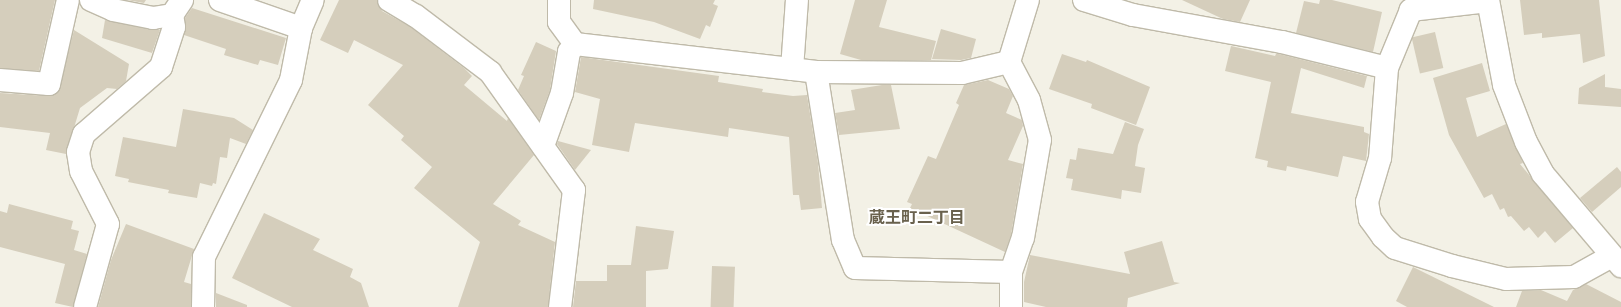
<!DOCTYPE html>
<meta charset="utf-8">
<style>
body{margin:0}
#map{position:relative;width:1621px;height:307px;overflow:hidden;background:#f3f1e6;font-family:"PT Sans Narrow","Noto Sans JP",sans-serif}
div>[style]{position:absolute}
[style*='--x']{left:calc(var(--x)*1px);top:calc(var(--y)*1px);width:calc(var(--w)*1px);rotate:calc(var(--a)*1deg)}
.building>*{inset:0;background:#d5cebc;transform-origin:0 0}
.roads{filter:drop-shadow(1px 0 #bfbaa9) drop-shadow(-1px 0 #bfbaa9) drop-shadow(0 1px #bfbaa9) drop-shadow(0 -1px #bfbaa9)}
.minor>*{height:22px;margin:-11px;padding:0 11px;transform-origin:11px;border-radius:11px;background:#fff}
span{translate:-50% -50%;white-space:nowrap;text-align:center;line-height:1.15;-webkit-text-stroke:4px #fff;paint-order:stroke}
.neighbourhood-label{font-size:16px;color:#69614d;font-weight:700}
</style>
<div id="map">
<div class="building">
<i style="clip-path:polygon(0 0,55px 0,39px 71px,0 68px)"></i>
<i style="clip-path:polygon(127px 0,146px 0,144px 3px)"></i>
<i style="clip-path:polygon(339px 0,377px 0,382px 11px,409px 26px,464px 68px,472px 76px,464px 85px,507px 121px,508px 118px,534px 155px,493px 204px,521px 221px,518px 225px,555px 242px,548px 307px,458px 307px,480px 242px,414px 188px,432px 167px,401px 140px,404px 136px,368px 105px,403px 65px,354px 40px,348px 53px,320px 40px)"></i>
<i style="clip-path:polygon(594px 0,715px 0,713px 4px,718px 6px,710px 27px,706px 25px,700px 39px,654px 22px,593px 9px)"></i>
<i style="clip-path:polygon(855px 0,887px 0,879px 27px,936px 41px,931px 60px,861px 60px,840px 54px)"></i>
<i style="clip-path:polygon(1182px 0,1250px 0,1240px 22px,1223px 19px)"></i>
<i style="clip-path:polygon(1320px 0,1332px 0,1382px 12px,1373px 52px,1296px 33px,1304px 1px,1319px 4px)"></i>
<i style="clip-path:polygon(1520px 0,1599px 0,1605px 56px,1583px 63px,1580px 34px,1542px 38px,1542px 33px,1524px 35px)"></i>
<i style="clip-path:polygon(192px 8px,286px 38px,278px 65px,260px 60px,258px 65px,224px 55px,226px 49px,184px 35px,185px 18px)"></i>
<i style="clip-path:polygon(105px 20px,151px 30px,160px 30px,152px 53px,102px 38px)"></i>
<i style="clip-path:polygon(941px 29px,976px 39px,971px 58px,961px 60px,932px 59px)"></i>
<i style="clip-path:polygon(74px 30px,129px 64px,126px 81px,117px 89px,107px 88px,80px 108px,66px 154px,46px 150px,50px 133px,0 127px,0 93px,48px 96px,58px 92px)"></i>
<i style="left:1435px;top:32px;width:37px;height:24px;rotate:77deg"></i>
<i style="clip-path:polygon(536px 42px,556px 51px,550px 90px,539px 120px,518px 90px,524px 76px,521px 75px)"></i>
<i style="clip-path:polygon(1231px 46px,1275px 56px,1276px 54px,1279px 54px,1367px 76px,1364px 88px,1301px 68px,1291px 113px,1364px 127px,1364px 132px,1369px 134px,1366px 161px,1343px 156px,1338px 177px,1287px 166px,1286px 171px,1267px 167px,1268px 161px,1255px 158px,1271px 82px,1225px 71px)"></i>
<i style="clip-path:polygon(1062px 54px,1086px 62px,1087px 60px,1150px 87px,1136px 125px,1091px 108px,1092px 104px,1049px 89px)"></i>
<i style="clip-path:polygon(581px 57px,719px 76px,718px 82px,763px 89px,762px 92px,793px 96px,807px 95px,818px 163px,822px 208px,801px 210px,799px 195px,793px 195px,789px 137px,729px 128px,728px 137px,635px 123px,629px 152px,592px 145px,600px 99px,575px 92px)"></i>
<i style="clip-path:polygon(1482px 63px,1490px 91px,1466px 98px,1477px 137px,1506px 124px,1523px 163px,1520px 164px,1573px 228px,1555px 243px,1545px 231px,1538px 238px,1529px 227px,1524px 231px,1511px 216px,1508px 217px,1504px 208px,1500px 210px,1492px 194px,1484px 198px,1449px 135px,1433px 78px)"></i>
<i style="clip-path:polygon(1605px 74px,1605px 87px,1621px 89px,1621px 107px,1578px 104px,1579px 88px)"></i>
<i style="clip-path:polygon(988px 80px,1009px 89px,1013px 96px,1006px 113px,1022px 120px,1023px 126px,1008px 160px,1023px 164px,1011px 235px,1005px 252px,910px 208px,912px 204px,907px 202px,928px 156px,936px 159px,959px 105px,956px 103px,964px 85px)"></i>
<i style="clip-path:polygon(882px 85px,891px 85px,900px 129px,839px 135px,835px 113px,855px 110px,851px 90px)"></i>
<i style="clip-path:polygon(183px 109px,234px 118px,253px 130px,246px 144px,230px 138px,227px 158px,220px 157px,216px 184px,213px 183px,212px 186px,200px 183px,197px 198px,168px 193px,169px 190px,128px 182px,129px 179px,115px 176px,123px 137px,176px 147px)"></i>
<i style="clip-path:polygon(1125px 122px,1144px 129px,1138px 145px,1135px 166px,1145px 168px,1141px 193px,1122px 190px,1121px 199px,1071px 190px,1073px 179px,1066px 178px,1070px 159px,1076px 160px,1078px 148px,1113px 154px)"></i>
<i style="clip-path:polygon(558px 141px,591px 150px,575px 170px,557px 144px)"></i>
<i style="clip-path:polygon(1617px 167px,1621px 172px,1621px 187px,1592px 212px,1580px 198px)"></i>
<i style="clip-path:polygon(9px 204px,73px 221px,71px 229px,79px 231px,74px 250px,87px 254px,73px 307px,55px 303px,65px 264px,0 247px,0 211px,7px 213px)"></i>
<i style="clip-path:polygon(264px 213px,320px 239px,313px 250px,353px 269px,350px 277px,361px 283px,369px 307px,292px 307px,232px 278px)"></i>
<i style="clip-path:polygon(126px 224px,194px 249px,184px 282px,191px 284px,191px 307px,98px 307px,111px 260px)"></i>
<i style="clip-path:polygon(636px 226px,674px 231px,668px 269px,646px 271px,646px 307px,573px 307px,576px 281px,607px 281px,607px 265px,631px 265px)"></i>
<i style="clip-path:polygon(1162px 241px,1174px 282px,1180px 283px,1128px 298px,1127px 307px,1046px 307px,1024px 302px,1024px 282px,1030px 255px,1130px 274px,1124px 252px)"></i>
<i style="left:712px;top:266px;width:23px;height:41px;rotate:2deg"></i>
<i style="clip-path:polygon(1413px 267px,1494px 307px,1407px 307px,1396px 301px)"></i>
<i style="clip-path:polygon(1586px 284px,1621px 302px,1621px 307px,1516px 307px,1522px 291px,1541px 290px,1567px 301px,1573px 290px)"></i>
<i style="clip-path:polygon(216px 293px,247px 305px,247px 307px,216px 307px)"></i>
</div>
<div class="roads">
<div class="minor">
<i style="--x:91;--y:0;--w:24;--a:24"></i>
<i style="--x:113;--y:10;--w:41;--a:11.3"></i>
<i style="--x:153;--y:18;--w:19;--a:-9"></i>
<i style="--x:172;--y:15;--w:18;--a:-56"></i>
<i style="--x:220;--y:0;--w:86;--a:19.1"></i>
<i style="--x:389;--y:0;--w:31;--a:31"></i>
<i style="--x:416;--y:16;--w:93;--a:37.1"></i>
<i style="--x:490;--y:72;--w:145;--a:54.6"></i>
<i style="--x:574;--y:190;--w:118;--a:96.8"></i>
<i style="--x:559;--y:0;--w:22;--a:90"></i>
<i style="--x:559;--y:22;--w:27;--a:54"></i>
<i style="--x:1084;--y:0;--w:51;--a:17"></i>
<i style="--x:1133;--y:15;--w:151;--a:10.3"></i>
<i style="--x:1282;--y:42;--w:108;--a:13.9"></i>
<i style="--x:1488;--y:0;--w:86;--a:79.3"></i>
<i style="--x:1504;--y:85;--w:61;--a:68.9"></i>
<i style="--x:1526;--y:142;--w:36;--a:62"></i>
<i style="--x:1543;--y:174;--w:121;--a:49.7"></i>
<i style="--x:1488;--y:1;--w:78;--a:173.3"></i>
<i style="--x:1411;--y:10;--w:63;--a:112.5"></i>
<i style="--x:1387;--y:68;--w:90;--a:94.4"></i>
<i style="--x:1380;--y:158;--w:46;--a:106.5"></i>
<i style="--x:1367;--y:202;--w:17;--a:80"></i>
<i style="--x:1370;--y:219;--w:22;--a:54"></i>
<i style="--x:1383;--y:237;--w:16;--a:43"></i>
<i style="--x:1395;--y:248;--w:60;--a:17.5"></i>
<i style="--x:1452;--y:266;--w:56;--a:13.5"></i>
<i style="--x:1506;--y:279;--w:68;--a:-1.7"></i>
<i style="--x:1574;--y:277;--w:41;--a:-29.1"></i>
<i style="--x:792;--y:69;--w:69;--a:-85.9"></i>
<i style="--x:816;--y:72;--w:170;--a:80.9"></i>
<i style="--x:843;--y:240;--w:30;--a:67"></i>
<i style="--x:855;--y:268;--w:156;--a:1.5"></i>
<i style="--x:0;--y:80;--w:49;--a:4.7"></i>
<i style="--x:49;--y:84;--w:86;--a:-77.3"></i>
<i style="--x:543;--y:146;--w:56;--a:-70.3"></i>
<i style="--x:562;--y:93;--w:42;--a:-80.3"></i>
<i style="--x:569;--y:52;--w:10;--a:-53"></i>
<i style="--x:575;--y:44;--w:243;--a:6.6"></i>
<i style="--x:816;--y:72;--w:146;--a:0.4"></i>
<i style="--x:962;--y:73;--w:48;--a:-13.2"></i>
<i style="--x:85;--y:307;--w:86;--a:-74.5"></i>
<i style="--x:108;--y:224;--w:59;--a:-117"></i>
<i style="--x:81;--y:171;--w:19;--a:-99"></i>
<i style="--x:78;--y:152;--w:19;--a:-72"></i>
<i style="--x:84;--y:134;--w:102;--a:-41"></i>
<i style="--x:161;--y:67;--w:42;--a:-72"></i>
<i style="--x:174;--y:27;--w:12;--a:-99"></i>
<i style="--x:203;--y:307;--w:50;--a:-88.9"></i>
<i style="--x:204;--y:257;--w:197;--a:-63.8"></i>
<i style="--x:291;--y:80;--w:53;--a:-79.1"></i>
<i style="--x:301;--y:28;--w:30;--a:-67"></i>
<i style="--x:1011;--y:307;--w:35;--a:-90"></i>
<i style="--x:1011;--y:272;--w:36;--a:-71"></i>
<i style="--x:1023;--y:238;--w:99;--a:-80.2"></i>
<i style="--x:1040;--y:140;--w:41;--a:-105.4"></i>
<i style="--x:1029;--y:100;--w:43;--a:-117.8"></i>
<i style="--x:1009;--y:62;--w:65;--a:-73"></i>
</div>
</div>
<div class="neighbourhood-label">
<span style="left:917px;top:217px">蔵王町二丁目</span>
</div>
</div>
